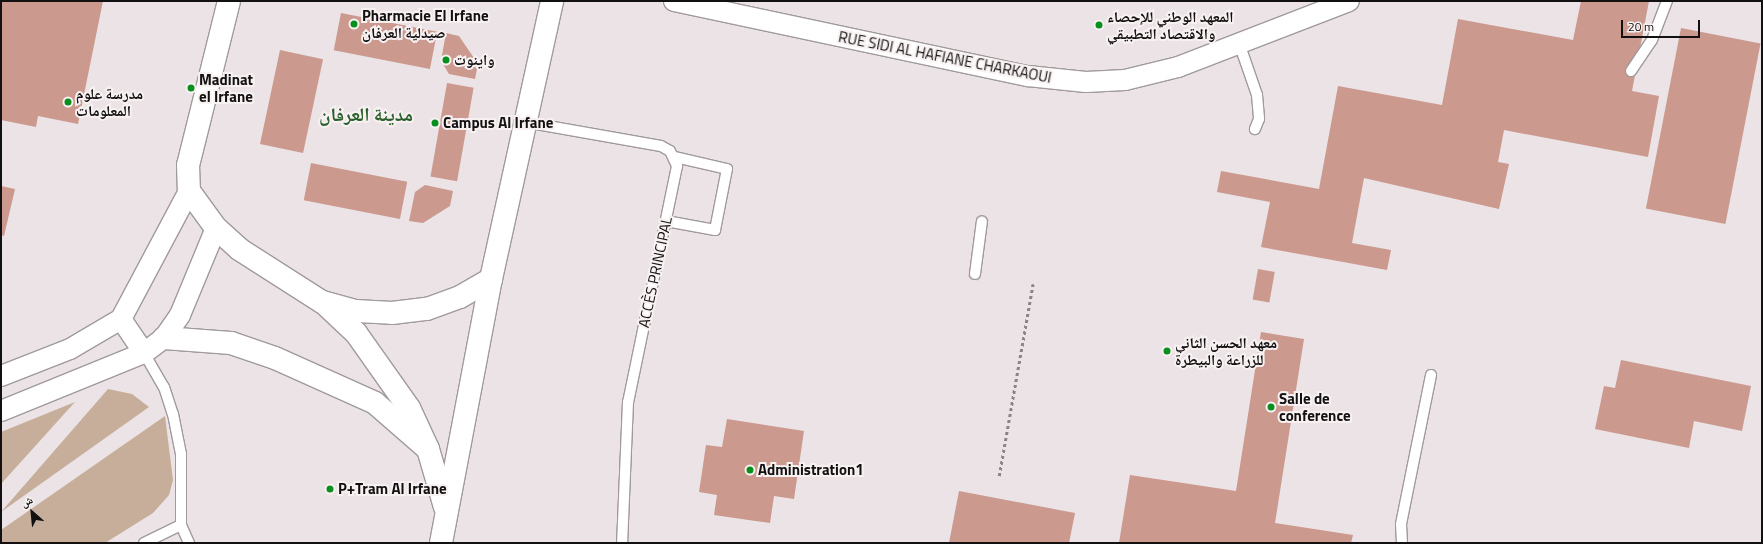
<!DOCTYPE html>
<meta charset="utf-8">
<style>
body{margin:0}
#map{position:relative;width:1763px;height:544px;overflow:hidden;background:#ebe3e5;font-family:"Titillium Web","Noto Naskh Arabic",sans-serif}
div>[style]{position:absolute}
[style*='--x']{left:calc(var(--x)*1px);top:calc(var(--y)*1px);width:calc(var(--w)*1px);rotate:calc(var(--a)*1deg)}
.green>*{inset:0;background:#c6ae9b}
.building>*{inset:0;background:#cb998e;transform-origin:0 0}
.path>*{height:2.5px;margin-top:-1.25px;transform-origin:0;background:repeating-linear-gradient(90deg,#8a8485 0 3px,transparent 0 6px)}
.roads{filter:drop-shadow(1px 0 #a19a9b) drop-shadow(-1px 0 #a19a9b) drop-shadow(0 1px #a19a9b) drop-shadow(0 -1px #a19a9b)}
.service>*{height:10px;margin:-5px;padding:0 5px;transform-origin:5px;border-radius:5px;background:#fff}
.minor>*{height:20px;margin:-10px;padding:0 10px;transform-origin:10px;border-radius:10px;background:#fff}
.tertiary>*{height:22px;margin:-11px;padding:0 11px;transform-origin:11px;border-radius:11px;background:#fff}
.dots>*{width:11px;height:11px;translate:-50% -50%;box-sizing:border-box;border:2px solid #f8f1f2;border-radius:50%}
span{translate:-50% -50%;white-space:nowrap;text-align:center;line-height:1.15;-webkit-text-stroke:4px #f8f1f2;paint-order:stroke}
.poi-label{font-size:15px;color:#121010;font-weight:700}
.left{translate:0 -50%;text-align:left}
.street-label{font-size:15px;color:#121010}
.district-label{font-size:19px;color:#2b602c;font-weight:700}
.frame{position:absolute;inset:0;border:2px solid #121010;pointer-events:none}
.north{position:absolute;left:12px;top:492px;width:40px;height:40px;-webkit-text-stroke:3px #f8f1f2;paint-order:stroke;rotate:333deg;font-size:11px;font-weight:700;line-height:16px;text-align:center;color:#121010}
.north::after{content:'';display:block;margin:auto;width:14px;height:18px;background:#121010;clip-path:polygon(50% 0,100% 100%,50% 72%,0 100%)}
.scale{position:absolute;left:1621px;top:20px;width:79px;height:18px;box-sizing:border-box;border:2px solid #121010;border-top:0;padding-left:5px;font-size:12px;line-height:14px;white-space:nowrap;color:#121010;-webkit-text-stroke:3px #f8f1f2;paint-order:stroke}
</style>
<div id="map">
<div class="green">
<i style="clip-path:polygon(108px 389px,132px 394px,149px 407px,1px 512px)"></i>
<i style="clip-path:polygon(75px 402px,1px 484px,1px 432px)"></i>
<i style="clip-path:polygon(165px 416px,173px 480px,169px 495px,153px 513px,105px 543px,1px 543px,1px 530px)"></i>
</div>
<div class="building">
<i style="clip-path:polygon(1px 1px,103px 1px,78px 124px,38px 116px,36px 127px,1px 120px)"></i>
<i style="clip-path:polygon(1581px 1px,1649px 1px,1632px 91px,1659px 96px,1648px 157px,1504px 130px,1498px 162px,1509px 164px,1499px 209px,1364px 178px,1352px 243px,1391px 250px,1387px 270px,1261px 247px,1270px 202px,1217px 192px,1221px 171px,1319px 189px,1338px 86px,1442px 105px,1458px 19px,1573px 40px)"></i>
<i style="left:341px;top:13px;width:98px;height:38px;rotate:11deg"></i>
<i style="left:1681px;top:28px;width:81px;height:184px;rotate:11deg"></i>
<i style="clip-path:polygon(446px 33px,459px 36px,478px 64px,475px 79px,449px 74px,441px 61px)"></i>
<i style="left:280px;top:50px;width:44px;height:96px;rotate:12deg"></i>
<i style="left:447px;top:83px;width:27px;height:95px;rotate:10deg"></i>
<i style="left:311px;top:163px;width:98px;height:38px;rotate:11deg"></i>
<i style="clip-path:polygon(425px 185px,453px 191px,450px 206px,423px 223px,409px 221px,415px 192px)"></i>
<i style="clip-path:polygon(1px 186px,15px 189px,4px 236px,1px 235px)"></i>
<i style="left:1258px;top:269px;width:17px;height:31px;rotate:10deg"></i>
<i style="clip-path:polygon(1261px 332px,1304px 339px,1275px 523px,1353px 535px,1351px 543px,1119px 543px,1130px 475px,1236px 491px)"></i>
<i style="clip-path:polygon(1621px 360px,1751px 386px,1742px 431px,1694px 421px,1689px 448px,1595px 429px,1604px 386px,1615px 388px)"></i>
<i style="clip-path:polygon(727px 419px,804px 431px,794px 499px,774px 496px,770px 523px,714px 515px,717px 495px,699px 492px,706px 445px,722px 447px)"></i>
<i style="clip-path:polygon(959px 491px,1075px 513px,1069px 543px,949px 543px)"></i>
</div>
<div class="path">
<i style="--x:999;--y:476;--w:195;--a:-80"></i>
</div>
<div class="roads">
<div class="service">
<i style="--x:1239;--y:43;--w:55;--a:70.9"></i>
<i style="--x:1257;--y:95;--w:24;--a:85"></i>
<i style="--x:1259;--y:119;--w:11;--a:112"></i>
<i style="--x:1631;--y:71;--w:37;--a:-56"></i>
<i style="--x:1652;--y:40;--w:42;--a:-69"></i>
<i style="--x:525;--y:122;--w:138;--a:10"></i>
<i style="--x:661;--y:146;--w:10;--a:29"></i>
<i style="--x:670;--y:151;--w:17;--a:65"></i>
<i style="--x:677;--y:166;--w:241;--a:101.7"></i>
<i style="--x:628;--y:402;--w:141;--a:92.4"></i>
<i style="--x:666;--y:221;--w:50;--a:10.4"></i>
<i style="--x:715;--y:230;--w:62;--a:-78.9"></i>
<i style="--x:727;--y:169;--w:53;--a:-167"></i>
<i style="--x:975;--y:274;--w:53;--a:-82.5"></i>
<i style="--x:144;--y:353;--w:39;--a:60"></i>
<i style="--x:164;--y:387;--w:28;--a:72"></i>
<i style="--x:173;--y:414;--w:41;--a:78.7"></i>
<i style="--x:181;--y:454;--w:71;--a:90"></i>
<i style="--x:181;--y:525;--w:20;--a:66"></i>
<i style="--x:144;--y:543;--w:41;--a:-25.9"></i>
<i style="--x:1402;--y:543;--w:19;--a:-93"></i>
<i style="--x:1401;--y:524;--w:152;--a:-78.6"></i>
</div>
<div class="minor">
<i style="--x:674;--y:1;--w:362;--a:12"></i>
<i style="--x:1028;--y:76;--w:58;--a:5.9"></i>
<i style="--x:1086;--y:82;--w:39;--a:-3"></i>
<i style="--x:1125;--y:80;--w:55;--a:-13.8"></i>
<i style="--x:1178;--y:67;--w:183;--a:-21.1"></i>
<i style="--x:121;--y:319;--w:41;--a:55.9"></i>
<i style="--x:1;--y:376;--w:74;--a:-21.4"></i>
<i style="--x:70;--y:349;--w:59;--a:-30.5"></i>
<i style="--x:121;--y:319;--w:145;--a:-62"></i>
<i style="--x:1;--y:411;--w:154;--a:-22.1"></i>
<i style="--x:144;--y:353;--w:25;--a:-37"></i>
<i style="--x:164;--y:338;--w:28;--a:-55"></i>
<i style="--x:180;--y:315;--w:94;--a:-67.5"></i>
</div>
<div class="tertiary">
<i style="--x:229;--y:1;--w:169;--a:104"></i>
<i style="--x:188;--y:165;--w:26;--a:88"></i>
<i style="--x:189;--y:191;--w:46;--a:53.9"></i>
<i style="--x:216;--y:228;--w:31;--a:42"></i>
<i style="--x:239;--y:249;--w:98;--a:32.6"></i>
<i style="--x:322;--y:302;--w:35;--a:15"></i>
<i style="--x:356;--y:311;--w:36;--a:3"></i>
<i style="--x:392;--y:313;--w:35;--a:-7"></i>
<i style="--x:427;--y:309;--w:35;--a:-20"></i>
<i style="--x:460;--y:297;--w:36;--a:-30"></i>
<i style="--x:324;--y:303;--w:44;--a:43.2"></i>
<i style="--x:356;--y:333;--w:92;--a:54.8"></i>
<i style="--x:409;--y:408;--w:45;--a:65.1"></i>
<i style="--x:428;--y:449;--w:60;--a:73.7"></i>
<i style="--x:164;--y:338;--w:67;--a:4.3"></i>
<i style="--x:231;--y:343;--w:46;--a:18.8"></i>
<i style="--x:275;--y:358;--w:110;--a:24.2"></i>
<i style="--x:375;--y:403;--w:70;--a:41"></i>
<i style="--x:441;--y:543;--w:269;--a:-79.3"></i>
<i style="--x:491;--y:279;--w:285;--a:-77.6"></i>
</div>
</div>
<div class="dots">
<i style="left:354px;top:24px;background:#098f1e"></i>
<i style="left:1099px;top:25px;background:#098f1e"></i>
<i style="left:446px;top:60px;background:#098f1e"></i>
<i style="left:191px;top:88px;background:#098f1e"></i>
<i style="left:68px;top:102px;background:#098f1e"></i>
<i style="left:435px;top:123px;background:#098f1e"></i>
<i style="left:1167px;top:351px;background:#098f1e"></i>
<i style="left:1271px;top:407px;background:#098f1e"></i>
<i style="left:750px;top:470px;background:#098f1e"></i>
<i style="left:330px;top:489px;background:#098f1e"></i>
</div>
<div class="poi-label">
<span class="left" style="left:362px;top:24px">Pharmacie El Irfane<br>صيدلية العرفان</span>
<span class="left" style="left:1107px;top:25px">المعهد الوطني للإحصاء<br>والاقتصاد التطبيقي</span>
<span class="left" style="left:454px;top:60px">واينوت</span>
<span class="left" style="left:199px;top:88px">Madinat<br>el Irfane</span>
<span class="left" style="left:76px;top:102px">مدرسة علوم<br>المعلومات</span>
<span class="left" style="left:443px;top:123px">Campus Al Irfane</span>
<span class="left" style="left:1175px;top:351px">معهد الحسن الثاني<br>للزراعة والبيطرة</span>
<span class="left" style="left:1279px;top:407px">Salle de<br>conference</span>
<span class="left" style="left:758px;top:470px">Administration1</span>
<span class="left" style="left:338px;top:489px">P+Tram Al Irfane</span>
</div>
<div class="street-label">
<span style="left:945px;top:57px;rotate:11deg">RUE SIDI AL HAFIANE CHARKAOUI</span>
<span style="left:655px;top:272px;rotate:-78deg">ACCÈS PRINCIPAL</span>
</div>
<div class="district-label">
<span style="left:366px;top:114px">مدينة العرفان</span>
</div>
<div class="frame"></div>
<div class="north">ش</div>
<div class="scale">20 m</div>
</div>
